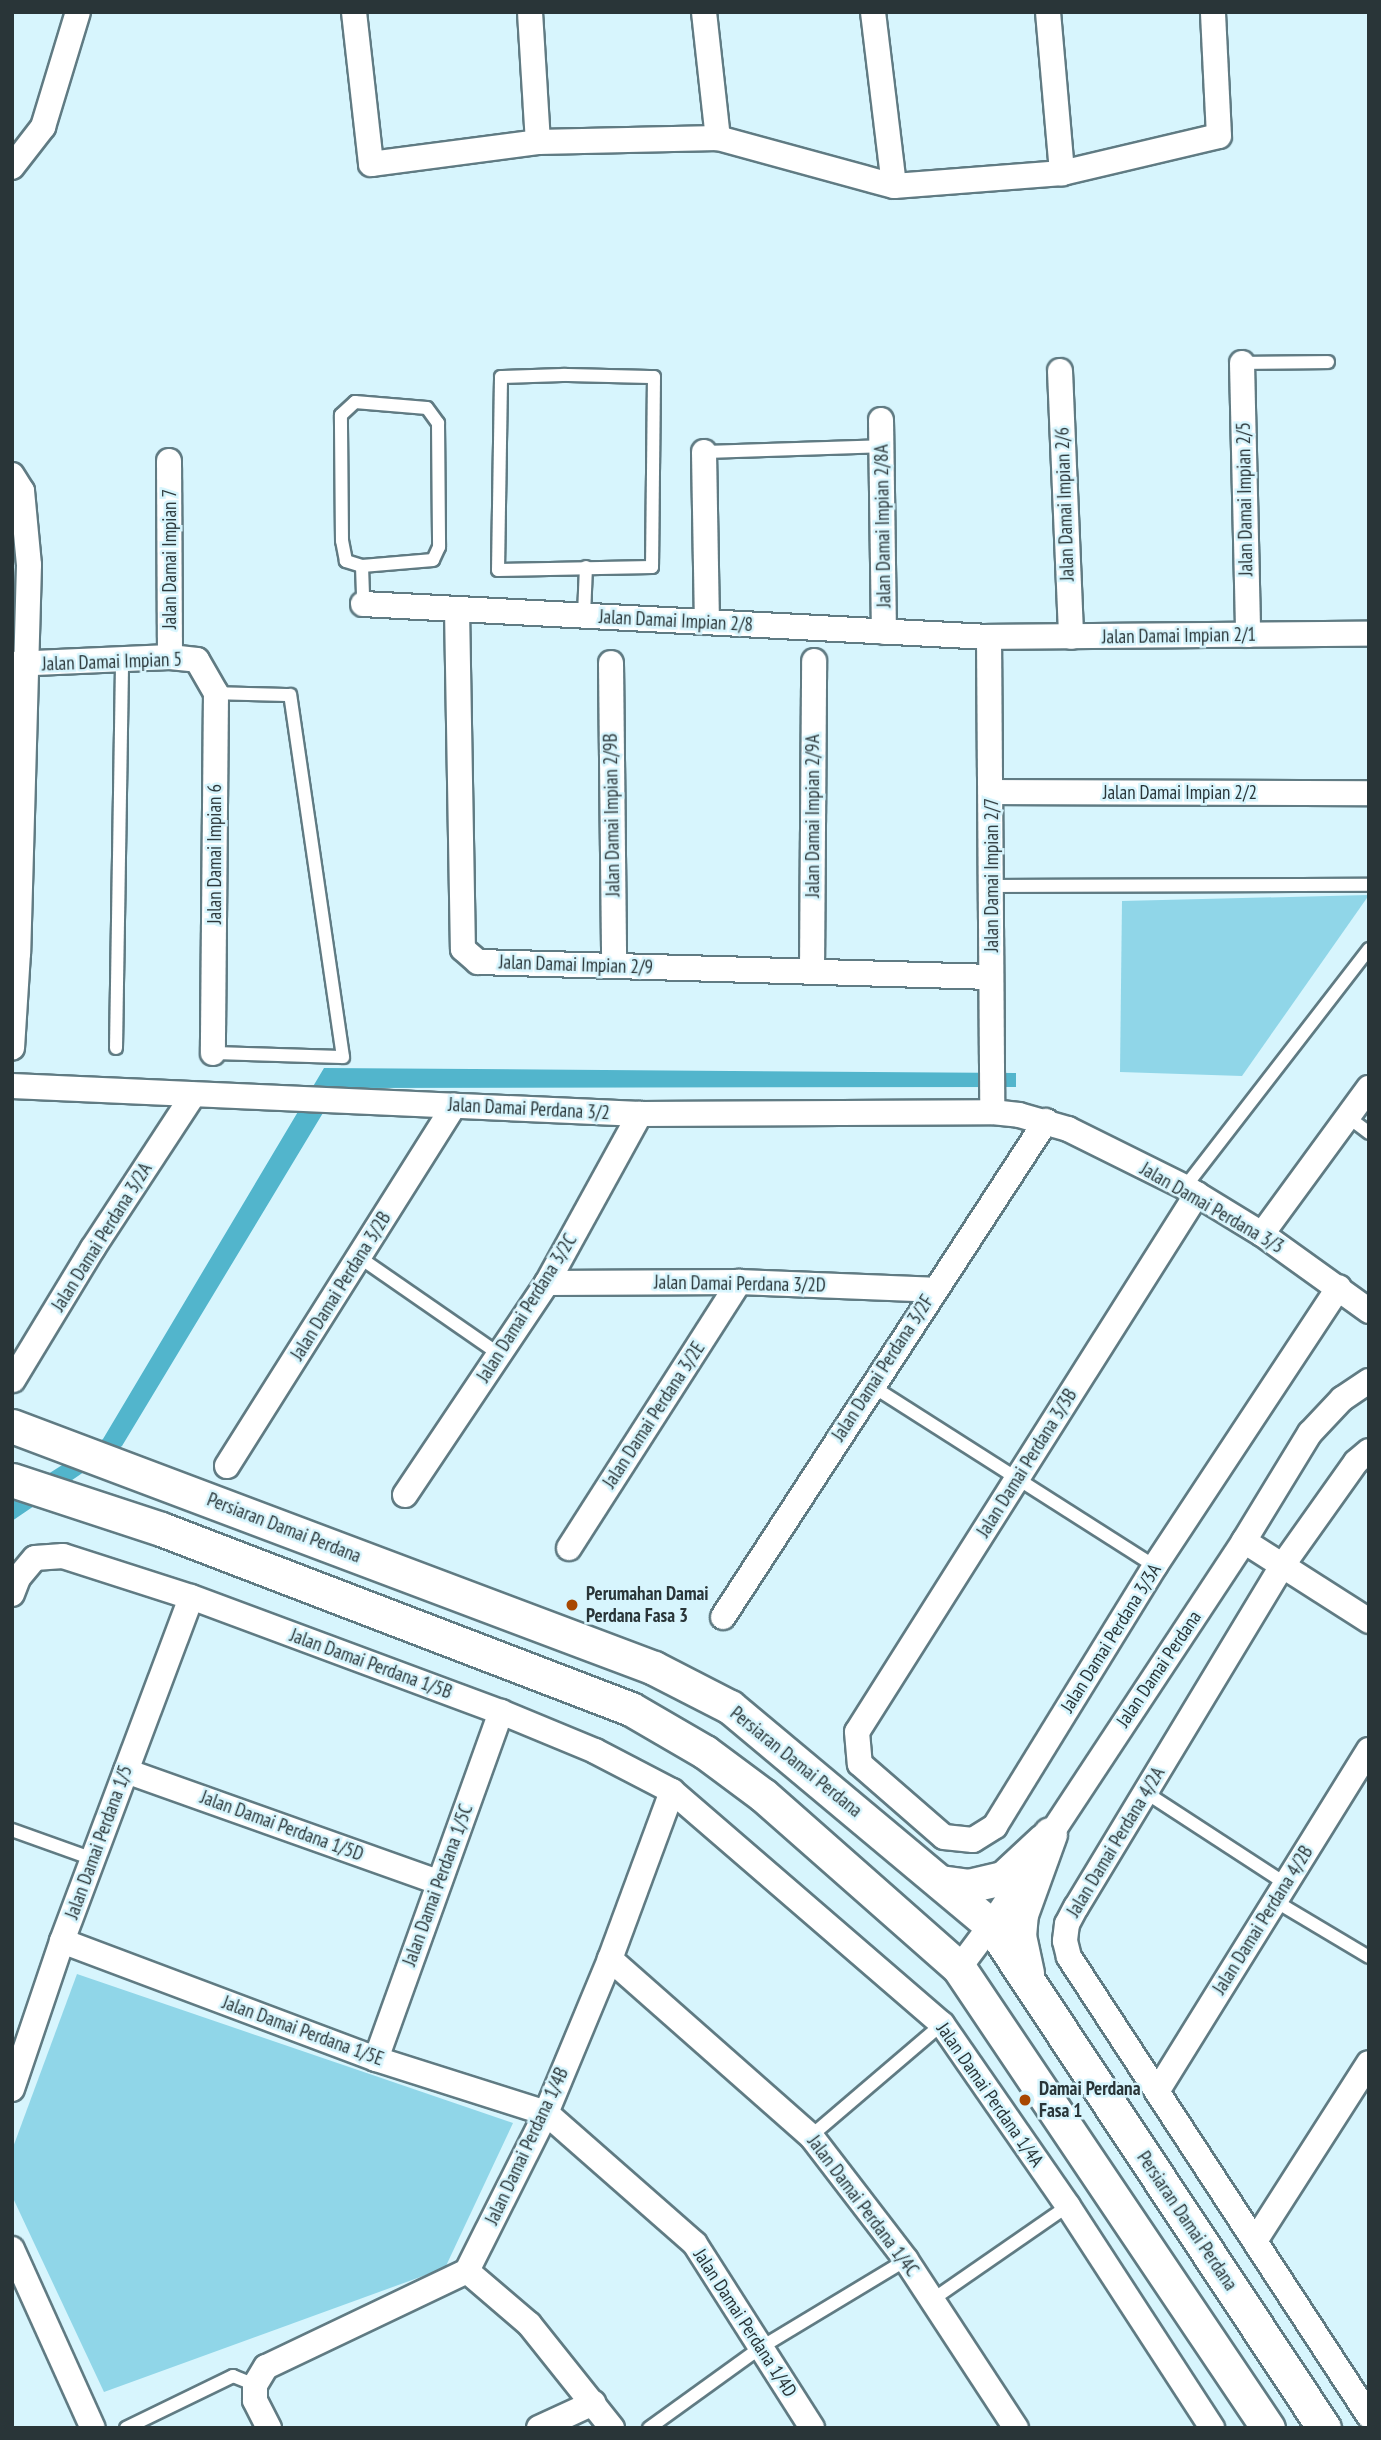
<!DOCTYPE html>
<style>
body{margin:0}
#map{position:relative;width:1381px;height:2440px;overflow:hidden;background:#d7f5fd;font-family:"PT Sans Narrow",sans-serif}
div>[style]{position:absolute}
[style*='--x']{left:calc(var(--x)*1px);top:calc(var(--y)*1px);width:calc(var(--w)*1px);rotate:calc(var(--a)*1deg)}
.green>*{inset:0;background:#90d6e8}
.water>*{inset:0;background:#52b5cc}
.roads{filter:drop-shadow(2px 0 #607b83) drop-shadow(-2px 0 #607b83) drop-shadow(0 2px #607b83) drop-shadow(0 -2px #607b83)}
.lane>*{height:12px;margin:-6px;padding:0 6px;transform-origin:6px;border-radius:6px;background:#fff}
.street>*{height:24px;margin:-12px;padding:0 12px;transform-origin:12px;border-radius:12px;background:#fff}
.secondary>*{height:33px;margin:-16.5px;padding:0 16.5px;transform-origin:16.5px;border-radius:16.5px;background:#fff}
.dots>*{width:19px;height:19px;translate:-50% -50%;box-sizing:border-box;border:4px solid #d7f5fd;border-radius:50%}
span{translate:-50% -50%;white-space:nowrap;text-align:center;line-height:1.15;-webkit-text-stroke:5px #d7f5fd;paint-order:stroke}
.street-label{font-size:19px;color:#293538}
.poi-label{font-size:19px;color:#293538;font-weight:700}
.left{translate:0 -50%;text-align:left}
.frame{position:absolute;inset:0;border:14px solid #293538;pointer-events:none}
</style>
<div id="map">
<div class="green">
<i style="clip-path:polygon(1369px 895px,1242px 1076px,1120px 1072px,1122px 901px)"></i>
<i style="clip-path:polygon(77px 1974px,513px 2123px,445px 2268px,104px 2392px,12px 2196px,12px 2150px)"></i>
</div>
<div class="water">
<i style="clip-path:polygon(324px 1068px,1016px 1073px,1016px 1087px,338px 1088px,122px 1446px,12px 1521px,12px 1497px,103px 1439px)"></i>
</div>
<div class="roads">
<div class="lane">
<i style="--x:1242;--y:363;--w:86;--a:-0.7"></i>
<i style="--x:564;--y:375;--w:90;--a:1.3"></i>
<i style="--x:654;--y:377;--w:190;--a:90.6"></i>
<i style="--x:652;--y:567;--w:154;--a:178.9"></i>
<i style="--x:498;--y:570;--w:193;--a:-89.1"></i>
<i style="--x:501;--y:377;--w:63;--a:-1.8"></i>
<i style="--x:704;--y:452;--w:178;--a:-1.9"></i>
<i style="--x:362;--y:566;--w:17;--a:-163"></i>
<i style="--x:346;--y:561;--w:20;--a:-101"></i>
<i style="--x:342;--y:541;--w:126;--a:-90.5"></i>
<i style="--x:341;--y:415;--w:19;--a:-43"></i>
<i style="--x:355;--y:402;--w:72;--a:4.8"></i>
<i style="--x:427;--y:408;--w:19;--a:54"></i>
<i style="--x:438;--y:423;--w:124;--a:89.5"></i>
<i style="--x:439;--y:547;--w:14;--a:115"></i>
<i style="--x:433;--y:560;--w:71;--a:175.2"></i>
<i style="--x:362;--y:566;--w:38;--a:88"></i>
<i style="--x:584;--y:616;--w:49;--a:-87.7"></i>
<i style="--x:993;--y:886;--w:376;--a:-0.2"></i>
<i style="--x:116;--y:1048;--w:389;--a:-89.1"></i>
<i style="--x:213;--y:1053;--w:130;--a:1.8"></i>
<i style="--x:343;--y:1057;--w:366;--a:-98.3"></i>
<i style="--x:290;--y:695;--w:74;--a:-178.5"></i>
<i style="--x:1348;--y:1117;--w:26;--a:37"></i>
<i style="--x:1185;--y:1187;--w:301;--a:-52.3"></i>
<i style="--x:359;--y:1257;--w:170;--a:34.7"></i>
<i style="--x:872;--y:1386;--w:335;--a:32.5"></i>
<i style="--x:1145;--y:1792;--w:168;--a:33.1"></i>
<i style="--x:12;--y:1830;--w:86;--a:19.7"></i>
<i style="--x:1275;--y:1901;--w:109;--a:30.8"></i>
<i style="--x:811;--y:2136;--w:172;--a:-40.5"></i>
<i style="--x:932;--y:2300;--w:165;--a:-34.7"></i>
<i style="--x:126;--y:2428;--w:119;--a:-25.9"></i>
<i style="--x:233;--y:2376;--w:24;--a:22"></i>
<i style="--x:649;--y:2428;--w:137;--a:-35.8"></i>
<i style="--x:760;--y:2348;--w:170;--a:-31.1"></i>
</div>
<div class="street">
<i style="--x:354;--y:12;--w:153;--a:83.6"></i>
<i style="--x:371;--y:164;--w:168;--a:-7.5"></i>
<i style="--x:538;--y:142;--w:180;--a:-1.3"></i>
<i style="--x:718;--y:138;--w:182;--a:15.3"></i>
<i style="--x:894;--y:186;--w:169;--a:-4.4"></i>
<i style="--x:1062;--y:173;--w:161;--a:-13.3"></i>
<i style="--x:1219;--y:136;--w:124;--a:-92.8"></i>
<i style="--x:530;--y:12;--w:130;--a:86.5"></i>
<i style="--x:704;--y:12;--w:127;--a:83.7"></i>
<i style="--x:873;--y:12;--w:175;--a:83.1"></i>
<i style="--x:1048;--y:12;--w:162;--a:85"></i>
<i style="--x:12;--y:167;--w:51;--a:-52.2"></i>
<i style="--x:43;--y:127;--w:120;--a:-73.1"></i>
<i style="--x:1242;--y:363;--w:272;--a:88.7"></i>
<i style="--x:1060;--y:371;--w:266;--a:87.6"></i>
<i style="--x:881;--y:420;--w:212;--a:89.2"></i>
<i style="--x:704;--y:452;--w:170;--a:89"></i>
<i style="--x:169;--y:461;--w:196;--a:89.7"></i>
<i style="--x:12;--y:475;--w:19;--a:58"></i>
<i style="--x:22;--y:491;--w:74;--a:84.6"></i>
<i style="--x:29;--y:565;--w:388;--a:91.6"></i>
<i style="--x:18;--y:953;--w:95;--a:93.6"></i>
<i style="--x:363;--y:604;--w:627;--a:3.02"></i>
<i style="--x:989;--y:637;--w:380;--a:-0.5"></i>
<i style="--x:457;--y:609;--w:340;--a:89"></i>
<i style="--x:463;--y:949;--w:20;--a:41"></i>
<i style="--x:478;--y:962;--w:513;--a:1.67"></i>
<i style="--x:989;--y:637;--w:475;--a:89.6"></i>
<i style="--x:611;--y:663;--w:303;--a:89.4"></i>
<i style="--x:12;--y:664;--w:158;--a:-2.5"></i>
<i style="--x:170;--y:657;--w:27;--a:6"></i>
<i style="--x:197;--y:660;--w:38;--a:60"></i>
<i style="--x:216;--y:693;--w:360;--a:90.5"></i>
<i style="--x:992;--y:792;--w:377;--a:0.2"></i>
<i style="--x:812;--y:971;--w:310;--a:-89.6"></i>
<i style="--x:12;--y:1086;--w:629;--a:2.55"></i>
<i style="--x:640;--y:1114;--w:352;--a:-0.3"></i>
<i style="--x:992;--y:1112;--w:27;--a:6"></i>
<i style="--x:1019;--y:1115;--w:51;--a:15.9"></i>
<i style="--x:1068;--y:1129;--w:131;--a:26.4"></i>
<i style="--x:1185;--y:1187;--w:90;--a:31.4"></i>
<i style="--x:1262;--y:1234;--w:132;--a:35.7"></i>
<i style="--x:1197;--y:1194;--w:636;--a:122.29"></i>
<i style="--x:857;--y:1732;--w:32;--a:85"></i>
<i style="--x:860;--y:1764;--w:111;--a:41"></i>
<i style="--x:944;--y:1837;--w:29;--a:6"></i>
<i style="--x:973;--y:1840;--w:26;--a:-32"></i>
<i style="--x:995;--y:1826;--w:305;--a:-58.4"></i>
<i style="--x:1155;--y:1566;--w:334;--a:-56.6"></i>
<i style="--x:1262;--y:1234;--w:181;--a:-53.8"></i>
<i style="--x:547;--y:1283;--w:192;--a:-0.3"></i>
<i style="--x:739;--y:1282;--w:195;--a:2.3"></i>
<i style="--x:13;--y:1380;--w:154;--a:-58.8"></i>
<i style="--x:93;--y:1248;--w:183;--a:-56.8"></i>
<i style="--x:1369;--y:1451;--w:17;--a:140"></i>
<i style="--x:1356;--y:1462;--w:128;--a:125.4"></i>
<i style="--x:1282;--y:1566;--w:398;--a:121.1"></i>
<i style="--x:1076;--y:1907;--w:19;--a:118"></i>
<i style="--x:1067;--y:1924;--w:17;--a:97"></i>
<i style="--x:1065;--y:1941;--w:16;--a:76"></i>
<i style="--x:1069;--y:1957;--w:548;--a:56.83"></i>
<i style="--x:227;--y:1466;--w:426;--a:-57.8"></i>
<i style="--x:405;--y:1495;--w:255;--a:-56.2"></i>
<i style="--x:547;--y:1283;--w:193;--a:-61.2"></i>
<i style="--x:1244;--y:1541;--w:148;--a:32.6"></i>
<i style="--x:569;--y:1548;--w:316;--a:-57.4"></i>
<i style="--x:12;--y:1594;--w:17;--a:-69"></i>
<i style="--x:18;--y:1578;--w:26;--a:-50"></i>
<i style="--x:35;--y:1558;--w:28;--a:-4"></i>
<i style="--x:63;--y:1556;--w:134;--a:17.8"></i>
<i style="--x:191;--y:1597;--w:331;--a:20.4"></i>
<i style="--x:501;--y:1712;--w:102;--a:22.5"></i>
<i style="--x:595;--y:1751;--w:87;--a:27.5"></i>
<i style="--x:672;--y:1791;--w:357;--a:40.8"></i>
<i style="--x:942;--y:2024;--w:221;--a:55.3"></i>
<i style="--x:1068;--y:2206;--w:265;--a:57"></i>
<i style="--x:723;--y:1617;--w:592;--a:-56.93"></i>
<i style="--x:126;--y:1771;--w:331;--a:19.6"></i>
<i style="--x:62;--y:1941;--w:335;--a:20.6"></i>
<i style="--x:376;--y:2059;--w:178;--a:17.6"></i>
<i style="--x:546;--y:2113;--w:198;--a:41.3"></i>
<i style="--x:695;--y:2244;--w:218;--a:57.5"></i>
<i style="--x:610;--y:1959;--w:268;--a:41.4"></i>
<i style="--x:811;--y:2136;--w:156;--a:52.5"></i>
<i style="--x:906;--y:2260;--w:201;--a:56.8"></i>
<i style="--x:959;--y:1968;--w:54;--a:-53.3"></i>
<i style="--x:991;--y:1925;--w:460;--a:-56.6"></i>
<i style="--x:1244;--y:1541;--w:127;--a:-58.6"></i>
<i style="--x:1310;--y:1433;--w:47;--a:-46.7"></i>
<i style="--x:1342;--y:1399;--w:32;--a:-34"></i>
<i style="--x:376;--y:2059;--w:369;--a:-70.2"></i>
<i style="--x:12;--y:2089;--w:156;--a:-71.3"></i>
<i style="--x:62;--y:1941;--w:367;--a:-69.4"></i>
<i style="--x:1158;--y:2090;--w:400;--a:-58.2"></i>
<i style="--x:1255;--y:2241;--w:211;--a:-57.4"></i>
<i style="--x:12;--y:2249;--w:196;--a:65.7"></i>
<i style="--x:467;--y:2271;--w:82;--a:40.5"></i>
<i style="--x:529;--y:2324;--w:133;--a:51.4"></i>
<i style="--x:269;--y:2428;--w:31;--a:-117"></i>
<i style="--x:255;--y:2400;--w:15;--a:-90"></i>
<i style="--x:255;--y:2385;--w:21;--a:-59"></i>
<i style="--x:266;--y:2367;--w:223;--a:-25.5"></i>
<i style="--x:467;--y:2271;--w:177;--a:-63.4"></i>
<i style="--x:546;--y:2113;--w:167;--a:-67.4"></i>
<i style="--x:610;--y:1959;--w:179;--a:-69.7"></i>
<i style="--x:539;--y:2428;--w:60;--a:-24.8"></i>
</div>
<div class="secondary">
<i style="--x:12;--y:1426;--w:686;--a:20.65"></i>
<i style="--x:654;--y:1668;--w:85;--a:27.2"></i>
<i style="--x:730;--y:1707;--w:340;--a:39.9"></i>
<i style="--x:991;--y:1925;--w:603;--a:56.49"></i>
<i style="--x:12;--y:1480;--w:157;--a:18.2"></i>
<i style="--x:161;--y:1529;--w:503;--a:20.96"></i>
<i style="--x:631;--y:1709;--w:86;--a:30.2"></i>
<i style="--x:705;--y:1752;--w:72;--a:36.6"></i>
<i style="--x:763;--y:1795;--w:261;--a:41.4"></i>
<i style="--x:959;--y:1968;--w:554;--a:56.11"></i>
<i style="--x:940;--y:1882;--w:28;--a:8"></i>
<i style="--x:968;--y:1886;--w:36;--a:-13"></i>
<i style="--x:1003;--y:1878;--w:56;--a:-42.8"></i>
<i style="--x:1027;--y:1973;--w:38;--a:-102"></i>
<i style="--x:1019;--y:1936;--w:22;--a:-85"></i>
<i style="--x:1021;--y:1914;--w:85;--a:-70.1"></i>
</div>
</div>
<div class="dots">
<i style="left:572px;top:1605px;background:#a84700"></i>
<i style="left:1025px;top:2100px;background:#a84700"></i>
</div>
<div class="street-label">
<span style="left:1245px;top:499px;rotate:-91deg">Jalan Damai Impian 2/5</span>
<span style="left:1065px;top:504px;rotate:-92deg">Jalan Damai Impian 2/6</span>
<span style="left:883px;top:526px;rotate:-91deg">Jalan Damai Impian 2/8A</span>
<span style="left:170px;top:559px;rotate:-90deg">Jalan Damai Impian 7</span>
<span style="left:676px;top:621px;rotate:3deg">Jalan Damai Impian 2/8</span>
<span style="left:1179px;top:636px;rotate:-1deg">Jalan Damai Impian 2/1</span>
<span style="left:112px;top:662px;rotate:-2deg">Jalan Damai Impian 5</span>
<span style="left:1180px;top:793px">Jalan Damai Impian 2/2</span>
<span style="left:612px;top:815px;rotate:-91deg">Jalan Damai Impian 2/9B</span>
<span style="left:813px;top:816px;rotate:-90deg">Jalan Damai Impian 2/9A</span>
<span style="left:215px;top:854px;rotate:-90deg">Jalan Damai Impian 6</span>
<span style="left:992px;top:875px;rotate:-90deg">Jalan Damai Impian 2/7</span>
<span style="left:576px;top:965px;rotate:2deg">Jalan Damai Impian 2/9</span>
<span style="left:529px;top:1109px;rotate:3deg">Jalan Damai Perdana 3/2</span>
<span style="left:1212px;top:1208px;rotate:30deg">Jalan Damai Perdana 3/3</span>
<span style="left:102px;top:1237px;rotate:-58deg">Jalan Damai Perdana 3/2A</span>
<span style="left:740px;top:1284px;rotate:1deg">Jalan Damai Perdana 3/2D</span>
<span style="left:341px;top:1286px;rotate:-58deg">Jalan Damai Perdana 3/2B</span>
<span style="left:527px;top:1308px;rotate:-58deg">Jalan Damai Perdana 3/2C</span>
<span style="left:883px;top:1368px;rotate:-57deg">Jalan Damai Perdana 3/2F</span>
<span style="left:654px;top:1415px;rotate:-57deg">Jalan Damai Perdana 3/2E</span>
<span style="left:1027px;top:1463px;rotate:-58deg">Jalan Damai Perdana 3/3B</span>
<span style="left:284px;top:1528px;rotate:21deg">Persiaran Damai Perdana</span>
<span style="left:1111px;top:1638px;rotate:-58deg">Jalan Damai Perdana 3/3A</span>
<span style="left:371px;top:1664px;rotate:20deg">Jalan Damai Perdana 1/5B</span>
<span style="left:1159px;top:1669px;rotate:-56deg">Jalan Damai Perdana</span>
<span style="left:796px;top:1762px;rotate:39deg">Persiaran Damai Perdana</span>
<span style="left:282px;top:1826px;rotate:20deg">Jalan Damai Perdana 1/5D</span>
<span style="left:99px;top:1842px;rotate:-70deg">Jalan Damai Perdana 1/5</span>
<span style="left:1116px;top:1842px;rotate:-59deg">Jalan Damai Perdana 4/2A</span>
<span style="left:438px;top:1885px;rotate:-70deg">Jalan Damai Perdana 1/5C</span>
<span style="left:1263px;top:1920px;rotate:-58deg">Jalan Damai Perdana 4/2B</span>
<span style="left:303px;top:2031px;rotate:20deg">Jalan Damai Perdana 1/5E</span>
<span style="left:990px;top:2095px;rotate:55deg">Jalan Damai Perdana 1/4A</span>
<span style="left:527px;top:2146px;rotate:-65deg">Jalan Damai Perdana 1/4B</span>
<span style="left:863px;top:2206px;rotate:53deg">Jalan Damai Perdana 1/4C</span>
<span style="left:1187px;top:2221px;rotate:56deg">Persiaran Damai Perdana</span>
<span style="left:745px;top:2323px;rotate:57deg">Jalan Damai Perdana 1/4D</span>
</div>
<div class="poi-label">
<span class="left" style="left:586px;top:1605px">Perumahan Damai<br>Perdana Fasa 3</span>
<span class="left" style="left:1039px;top:2100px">Damai Perdana<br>Fasa 1</span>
</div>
<div class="frame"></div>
</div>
